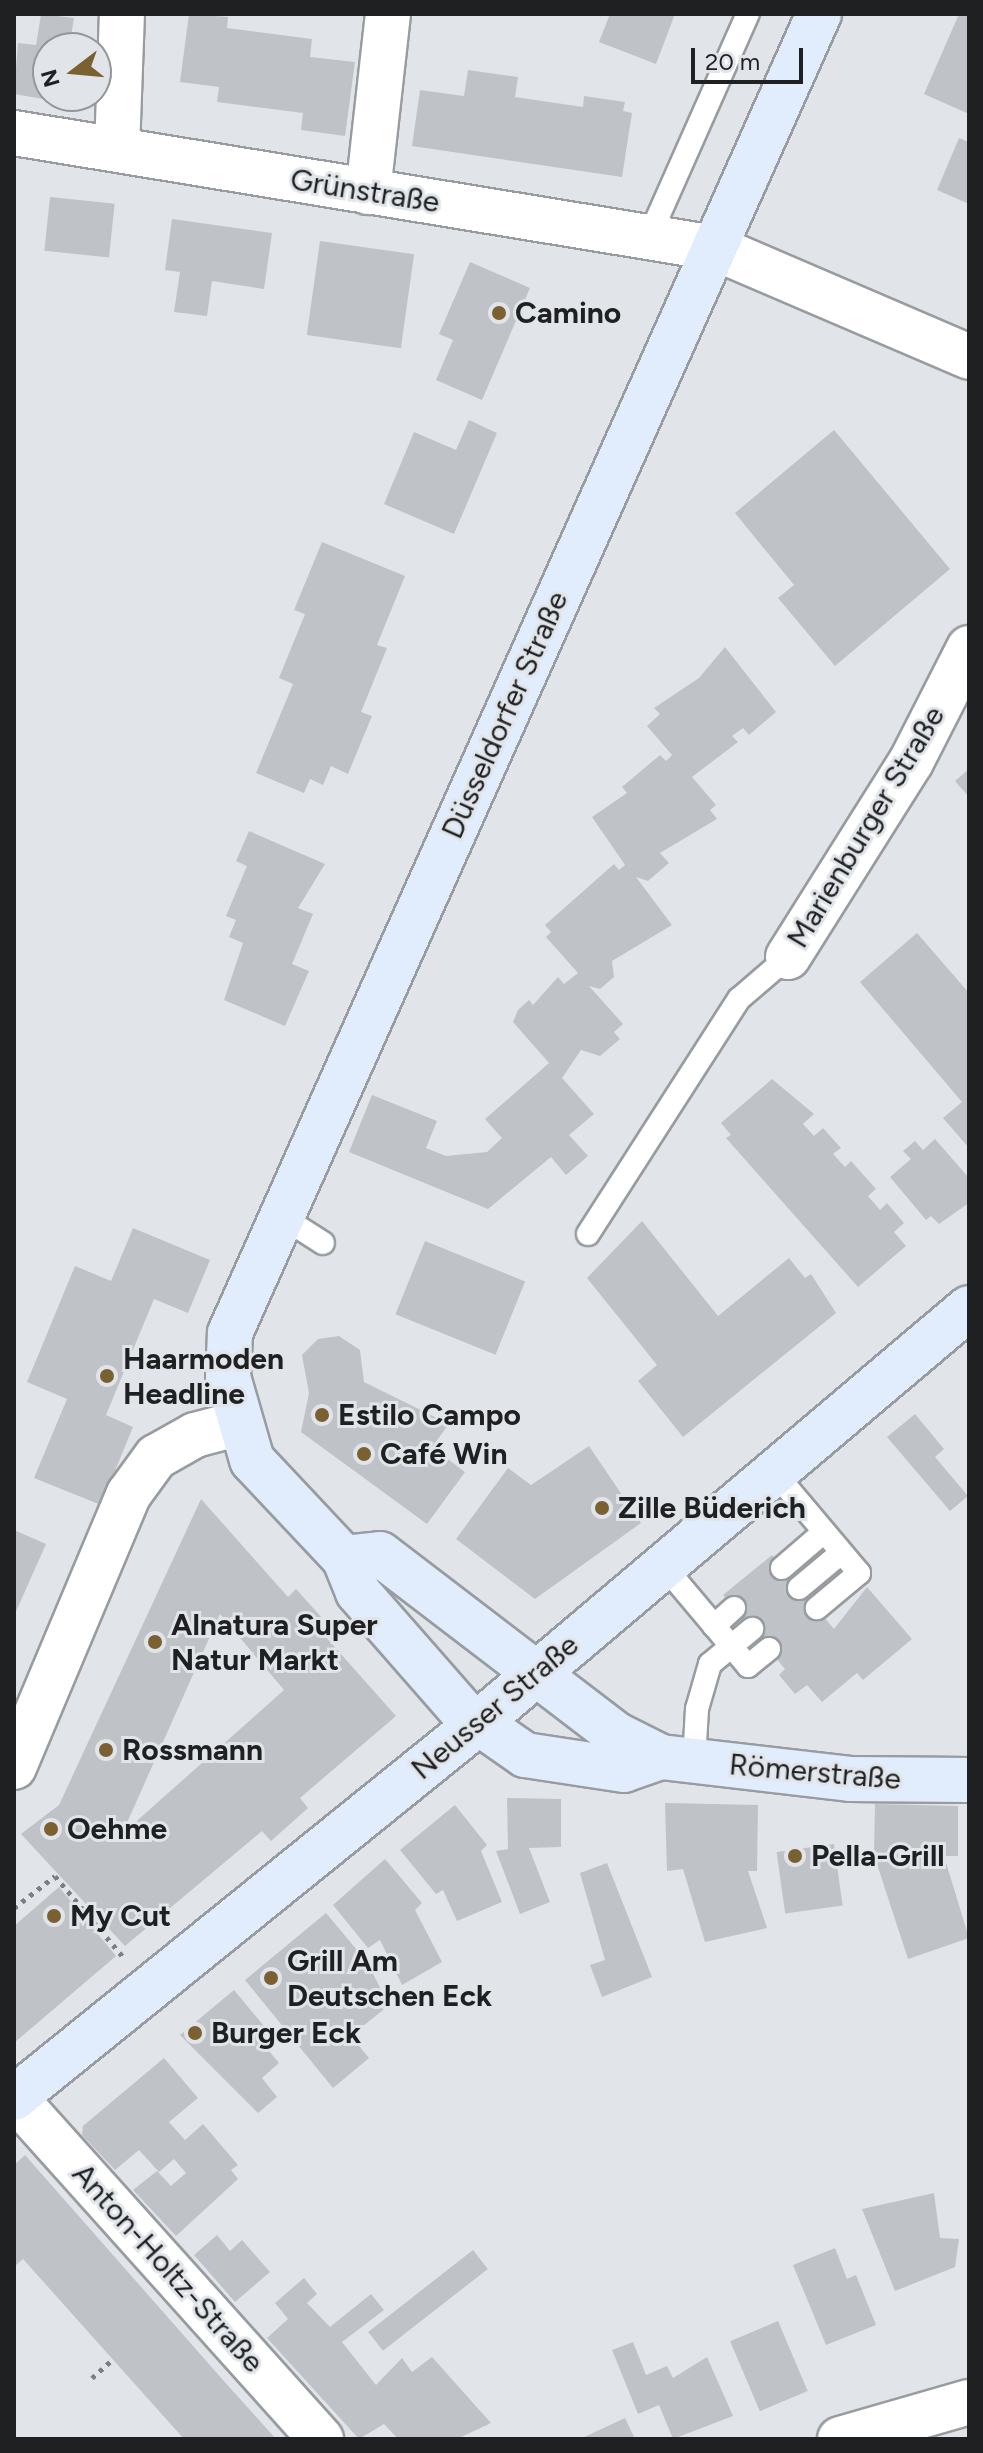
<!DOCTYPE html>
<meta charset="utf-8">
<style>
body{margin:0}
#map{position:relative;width:983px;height:2453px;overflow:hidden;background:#e1e5ea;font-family:Figtree,sans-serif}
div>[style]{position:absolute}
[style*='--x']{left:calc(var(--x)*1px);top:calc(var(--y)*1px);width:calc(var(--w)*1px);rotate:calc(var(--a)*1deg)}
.building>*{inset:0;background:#bfc3c7;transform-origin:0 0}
.path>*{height:5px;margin-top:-2.5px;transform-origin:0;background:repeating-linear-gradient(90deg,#7d7f83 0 4px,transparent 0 10px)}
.roads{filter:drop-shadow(2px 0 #989ca0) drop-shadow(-2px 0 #989ca0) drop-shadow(0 2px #989ca0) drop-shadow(0 -2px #989ca0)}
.lane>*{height:22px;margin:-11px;padding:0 11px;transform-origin:11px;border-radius:11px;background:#fff}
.street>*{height:44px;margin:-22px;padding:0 22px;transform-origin:22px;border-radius:22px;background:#fff}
.secondary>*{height:44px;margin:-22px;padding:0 22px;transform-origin:22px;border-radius:22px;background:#e1edfc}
.dots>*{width:22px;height:22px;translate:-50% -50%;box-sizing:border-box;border:4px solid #e1e5ea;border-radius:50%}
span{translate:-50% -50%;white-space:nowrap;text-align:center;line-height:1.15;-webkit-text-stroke:6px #e1e5ea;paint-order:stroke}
.street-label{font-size:30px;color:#1f2022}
.poi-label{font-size:30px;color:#1f2022;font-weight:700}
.left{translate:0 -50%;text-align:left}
.frame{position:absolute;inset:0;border:16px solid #1f2022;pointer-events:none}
.north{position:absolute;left:32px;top:32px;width:80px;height:80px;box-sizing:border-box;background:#e1e5ea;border:2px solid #93969a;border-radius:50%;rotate:254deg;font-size:22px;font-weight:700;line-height:32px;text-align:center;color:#1f2022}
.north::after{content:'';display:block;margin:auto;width:28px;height:36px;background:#7b6032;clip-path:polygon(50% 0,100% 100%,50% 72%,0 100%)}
.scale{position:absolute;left:691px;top:48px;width:112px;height:36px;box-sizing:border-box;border:4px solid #1f2022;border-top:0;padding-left:10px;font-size:24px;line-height:28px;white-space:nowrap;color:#1f2022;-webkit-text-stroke:6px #e1e5ea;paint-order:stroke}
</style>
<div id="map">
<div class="building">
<i style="clip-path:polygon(41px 14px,74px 18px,69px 48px,48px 48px,48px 96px,81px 96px,79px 105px,14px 94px,18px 43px,36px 45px)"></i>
<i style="clip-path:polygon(189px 14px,228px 17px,227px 28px,312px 39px,310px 57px,355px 62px,345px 136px,301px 130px,303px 113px,217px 102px,219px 87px,180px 82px)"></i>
<i style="clip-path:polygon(610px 14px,675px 14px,656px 64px,599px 42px)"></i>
<i style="clip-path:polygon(959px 14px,969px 14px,969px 114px,924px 94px)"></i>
<i style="clip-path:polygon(468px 70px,518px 77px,515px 97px,583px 107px,584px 96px,625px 102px,623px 111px,632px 113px,622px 177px,412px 146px,420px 90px,464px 96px)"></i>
<i style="clip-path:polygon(959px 138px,969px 142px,969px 204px,937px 190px)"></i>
<i style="left:50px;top:197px;width:65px;height:54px;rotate:6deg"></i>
<i style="clip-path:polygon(172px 219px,272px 233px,264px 289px,212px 281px,207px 316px,174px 312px,180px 272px,165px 270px)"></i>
<i style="left:320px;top:241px;width:95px;height:95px;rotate:8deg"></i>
<i style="clip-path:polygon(470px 262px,530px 288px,482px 400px,436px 380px,453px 340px,439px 334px)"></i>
<i style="clip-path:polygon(469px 420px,497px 433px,454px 534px,384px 504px,414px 432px,456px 450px)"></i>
<i style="clip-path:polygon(834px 430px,950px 569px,835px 666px,778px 598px,794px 585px,735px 513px)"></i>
<i style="clip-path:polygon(322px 542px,405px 576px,377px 645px,387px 648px,361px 712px,372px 716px,348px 774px,331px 766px,323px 785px,310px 779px,304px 793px,256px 773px,293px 684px,279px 678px,305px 614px,294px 610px)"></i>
<i style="clip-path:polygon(725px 647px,776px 712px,749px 735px,743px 728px,732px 736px,738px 742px,692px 777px,716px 805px,710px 810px,717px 819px,660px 853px,669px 863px,648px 881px,636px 877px,672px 925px,612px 961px,614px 977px,600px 989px,589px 986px,623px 1024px,614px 1032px,620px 1039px,600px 1056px,581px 1050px,562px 1078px,594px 1114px,569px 1135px,588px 1156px,566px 1175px,551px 1157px,488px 1209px,349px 1152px,372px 1095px,437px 1121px,426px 1148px,446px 1156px,487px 1152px,502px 1138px,485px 1119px,549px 1063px,513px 1022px,518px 1010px,529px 1000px,533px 1005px,558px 977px,564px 984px,578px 973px,546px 937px,551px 932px,545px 925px,614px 864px,619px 870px,625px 865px,592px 817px,627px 793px,622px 787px,660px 755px,666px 761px,672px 755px,647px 726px,660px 714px,654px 708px,699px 678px)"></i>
<i style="clip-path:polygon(969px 769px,969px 797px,955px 781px)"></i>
<i style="clip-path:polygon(249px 831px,325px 864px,298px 908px,313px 914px,292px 964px,309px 971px,285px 1026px,224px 1000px,243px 943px,229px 937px,236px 920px,226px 916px,247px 866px,236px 861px)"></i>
<i style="clip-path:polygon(917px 933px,969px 993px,969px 1148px,943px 1118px,962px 1102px,860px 982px)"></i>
<i style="clip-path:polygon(772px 1079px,814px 1114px,803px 1124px,814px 1136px,823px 1128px,841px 1148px,833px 1154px,845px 1167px,851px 1161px,876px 1189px,868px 1196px,880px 1210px,887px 1203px,904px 1223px,894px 1232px,906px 1246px,858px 1287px,726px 1138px,731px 1135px,721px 1123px)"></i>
<i style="clip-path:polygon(935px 1139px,969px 1178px,969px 1203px,939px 1224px,931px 1216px,926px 1220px,890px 1177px,911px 1159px,903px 1151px,915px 1141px,923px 1150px)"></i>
<i style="clip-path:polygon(642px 1221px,718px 1316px,789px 1258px,805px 1278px,811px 1274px,836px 1313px,683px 1437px,638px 1381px,657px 1365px,587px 1278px)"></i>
<i style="clip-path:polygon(133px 1228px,210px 1260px,188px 1313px,154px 1299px,106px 1415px,133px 1427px,101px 1505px,34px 1478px,67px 1399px,27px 1382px,75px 1266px,111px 1281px)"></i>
<i style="left:425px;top:1241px;width:108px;height:79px;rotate:22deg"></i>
<i style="clip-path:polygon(339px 1336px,360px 1350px,364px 1382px,449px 1424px,432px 1447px,465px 1472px,427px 1524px,301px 1432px,309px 1393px,302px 1355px,318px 1339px)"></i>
<i style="clip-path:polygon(915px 1414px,944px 1449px,935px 1457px,968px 1496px,950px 1511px,887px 1437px)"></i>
<i style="clip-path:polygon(589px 1446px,641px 1523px,535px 1599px,456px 1539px,508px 1468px,531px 1485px)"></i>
<i style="clip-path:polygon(evenodd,201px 1499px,288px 1597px,296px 1589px,323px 1619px,316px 1626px,396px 1716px,300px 1798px,308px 1808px,271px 1841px,262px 1831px,125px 1946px,21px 1834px,59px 1805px,201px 1499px,220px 1614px,284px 1690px,122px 1834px,220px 1614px)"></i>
<i style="clip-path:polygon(14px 1530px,46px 1544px,14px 1616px)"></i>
<i style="clip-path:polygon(772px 1555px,834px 1629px,867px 1587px,912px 1639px,863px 1680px,857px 1673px,822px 1702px,807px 1685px,795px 1694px,779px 1675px,785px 1669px,723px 1595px)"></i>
<i style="clip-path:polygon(507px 1798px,561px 1799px,561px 1847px,529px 1848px,550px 1902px,520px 1914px,496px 1851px,508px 1849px)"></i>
<i style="clip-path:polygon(665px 1803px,758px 1805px,757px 1871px,748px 1871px,767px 1928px,705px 1942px,683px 1869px,667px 1871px)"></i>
<i style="clip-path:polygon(875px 1804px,958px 1806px,958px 1856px,944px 1856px,969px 1938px,908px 1959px,874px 1855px)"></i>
<i style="clip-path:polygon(455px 1805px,487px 1845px,481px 1851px,502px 1902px,457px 1921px,443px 1890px,436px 1894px,400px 1850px)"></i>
<i style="left:834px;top:1844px;width:62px;height:58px;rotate:82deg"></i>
<i style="clip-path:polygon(385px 1859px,422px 1903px,415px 1910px,442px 1962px,402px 1985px,380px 1940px,368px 1948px,333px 1905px)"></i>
<i style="clip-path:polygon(607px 1863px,652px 1977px,602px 1997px,590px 1965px,605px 1960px,580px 1873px)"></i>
<i style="clip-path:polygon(59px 1887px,116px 1956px,14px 2043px,14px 1926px)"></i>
<i style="clip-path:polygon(326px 1913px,367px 1962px,389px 2005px,351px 2036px,369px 2058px,333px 2088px,245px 1980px)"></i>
<i style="clip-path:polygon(234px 1990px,269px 2032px,260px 2040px,279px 2063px,262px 2078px,277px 2097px,258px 2113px,180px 2035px)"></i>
<i style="clip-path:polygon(164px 2058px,198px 2098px,169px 2122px,185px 2140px,203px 2124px,238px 2165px,231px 2170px,238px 2179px,176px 2236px,133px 2190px,157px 2171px,171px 2186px,186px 2173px,174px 2159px,159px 2172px,139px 2150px,115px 2170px,82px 2135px,83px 2126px)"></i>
<i style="clip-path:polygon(25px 2155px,223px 2380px,276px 2439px,184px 2439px,23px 2259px,14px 2267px,14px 2165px)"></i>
<i style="clip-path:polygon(934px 2193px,940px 2238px,959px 2239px,955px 2267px,895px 2291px,862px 2209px)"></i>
<i style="clip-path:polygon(217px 2235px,230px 2251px,242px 2240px,270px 2272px,235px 2302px,194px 2255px)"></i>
<i style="clip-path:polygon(835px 2248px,847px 2279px,856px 2275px,876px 2325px,826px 2345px,793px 2265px)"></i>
<i style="left:473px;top:2250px;width:24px;height:133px;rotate:52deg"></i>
<i style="clip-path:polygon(304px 2278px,317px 2294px,307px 2303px,330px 2327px,371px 2294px,384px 2310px,342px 2342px,376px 2385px,402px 2358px,412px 2372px,432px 2357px,491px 2423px,457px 2439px,398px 2439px,384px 2424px,359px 2439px,267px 2338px,288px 2319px,275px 2303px)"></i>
<i style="left:778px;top:2321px;width:76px;height:52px;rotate:67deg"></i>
<i style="clip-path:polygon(633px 2342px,646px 2375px,667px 2366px,673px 2378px,707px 2357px,733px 2416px,673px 2439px,659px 2405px,638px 2414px,612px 2350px)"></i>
<i style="clip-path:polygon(625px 2418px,635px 2439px,580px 2439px)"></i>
</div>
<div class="path">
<i style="--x:14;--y:1908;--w:52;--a:-38"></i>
<i style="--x:55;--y:1876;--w:107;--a:49.9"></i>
<i style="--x:92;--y:2378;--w:27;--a:-42"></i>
</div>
<div class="roads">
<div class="lane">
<i style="--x:649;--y:237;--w:244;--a:-66.1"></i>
<i style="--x:279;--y:1215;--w:52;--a:32.5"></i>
<i style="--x:588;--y:1234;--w:279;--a:-57.3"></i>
<i style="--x:739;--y:999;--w:65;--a:-40.6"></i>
<i style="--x:774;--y:1472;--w:132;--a:49.9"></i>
<i style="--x:859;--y:1573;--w:55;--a:140.2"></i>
<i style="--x:663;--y:1565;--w:132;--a:49.9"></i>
<i style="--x:748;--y:1666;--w:27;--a:-39"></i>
<i style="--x:782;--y:1568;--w:55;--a:-40.6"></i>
<i style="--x:799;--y:1588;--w:55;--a:-39.8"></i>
<i style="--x:714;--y:1626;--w:27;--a:-42"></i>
<i style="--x:694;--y:1761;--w:52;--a:-86.7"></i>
<i style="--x:697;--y:1709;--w:47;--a:-73.9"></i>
<i style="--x:710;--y:1664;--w:55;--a:-39.8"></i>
</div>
<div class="street">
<i style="--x:14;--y:133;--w:710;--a:9.32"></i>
<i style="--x:715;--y:248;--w:276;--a:23.2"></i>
<i style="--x:117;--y:149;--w:135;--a:-87.9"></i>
<i style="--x:368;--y:192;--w:179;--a:-83.6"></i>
<i style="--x:788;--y:957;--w:231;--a:-57.8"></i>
<i style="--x:911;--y:762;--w:128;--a:-63"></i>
<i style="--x:14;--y:1767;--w:296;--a:-67.2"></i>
<i style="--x:129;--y:1494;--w:46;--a:-53.9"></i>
<i style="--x:156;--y:1457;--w:45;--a:-29.4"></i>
<i style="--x:195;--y:1435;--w:43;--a:-14.7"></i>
<i style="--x:14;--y:2097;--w:460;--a:48.1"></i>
<i style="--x:840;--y:2439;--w:134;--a:-16"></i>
</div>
<div class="secondary">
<i style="--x:344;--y:1558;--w:36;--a:-6"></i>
<i style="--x:380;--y:1554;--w:298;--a:37.4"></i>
<i style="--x:617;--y:1735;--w:49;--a:26.6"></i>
<i style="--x:661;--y:1757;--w:190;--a:6.6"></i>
<i style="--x:850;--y:1779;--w:119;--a:0.5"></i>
<i style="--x:661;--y:1757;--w:39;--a:161"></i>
<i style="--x:624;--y:1770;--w:100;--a:-171.4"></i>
<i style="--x:525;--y:1755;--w:77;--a:-145.1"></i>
<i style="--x:462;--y:1711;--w:158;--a:-131.2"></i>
<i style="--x:358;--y:1592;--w:37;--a:-112"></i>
<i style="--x:344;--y:1558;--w:134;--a:-133.2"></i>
<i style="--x:252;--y:1460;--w:86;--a:-106.1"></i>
<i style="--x:228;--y:1377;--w:44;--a:-87.4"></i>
<i style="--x:230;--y:1333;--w:1445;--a:-65.94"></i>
<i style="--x:14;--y:2098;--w:595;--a:-38.93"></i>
<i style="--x:477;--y:1724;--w:644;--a:-40.22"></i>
</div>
</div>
<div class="dots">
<i style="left:499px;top:313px;background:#7b6032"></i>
<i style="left:107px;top:1376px;background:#7b6032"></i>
<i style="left:322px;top:1415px;background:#7b6032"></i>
<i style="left:364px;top:1454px;background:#7b6032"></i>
<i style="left:602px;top:1508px;background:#7b6032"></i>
<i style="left:155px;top:1642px;background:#7b6032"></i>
<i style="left:106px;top:1750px;background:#7b6032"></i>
<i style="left:51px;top:1829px;background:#7b6032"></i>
<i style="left:795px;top:1856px;background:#7b6032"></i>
<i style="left:54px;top:1916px;background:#7b6032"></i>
<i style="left:271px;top:1978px;background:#7b6032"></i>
<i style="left:195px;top:2033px;background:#7b6032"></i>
</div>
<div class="street-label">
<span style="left:365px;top:191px;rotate:9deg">Grünstraße</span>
<span style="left:505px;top:715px;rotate:-66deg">Düsseldorfer Straße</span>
<span style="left:866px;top:827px;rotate:-59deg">Marienburger Straße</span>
<span style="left:495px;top:1707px;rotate:-40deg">Neusser Straße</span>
<span style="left:815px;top:1772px;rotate:5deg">Römerstraße</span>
<span style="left:168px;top:2268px;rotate:48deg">Anton-Holtz-Straße</span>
</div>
<div class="poi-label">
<span class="left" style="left:515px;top:313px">Camino</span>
<span class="left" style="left:123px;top:1376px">Haarmoden<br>Headline</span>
<span class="left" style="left:338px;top:1415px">Estilo Campo</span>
<span class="left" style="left:380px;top:1454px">Café Win</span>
<span class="left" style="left:618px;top:1508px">Zille Büderich</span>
<span class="left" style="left:171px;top:1642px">Alnatura Super<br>Natur Markt</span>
<span class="left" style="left:122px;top:1750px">Rossmann</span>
<span class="left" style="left:67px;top:1829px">Oehme</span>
<span class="left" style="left:811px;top:1856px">Pella-Grill</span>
<span class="left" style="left:70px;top:1916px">My Cut</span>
<span class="left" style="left:287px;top:1978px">Grill Am<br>Deutschen Eck</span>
<span class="left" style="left:211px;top:2033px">Burger Eck</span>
</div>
<div class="frame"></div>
<div class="north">N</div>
<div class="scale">20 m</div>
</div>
